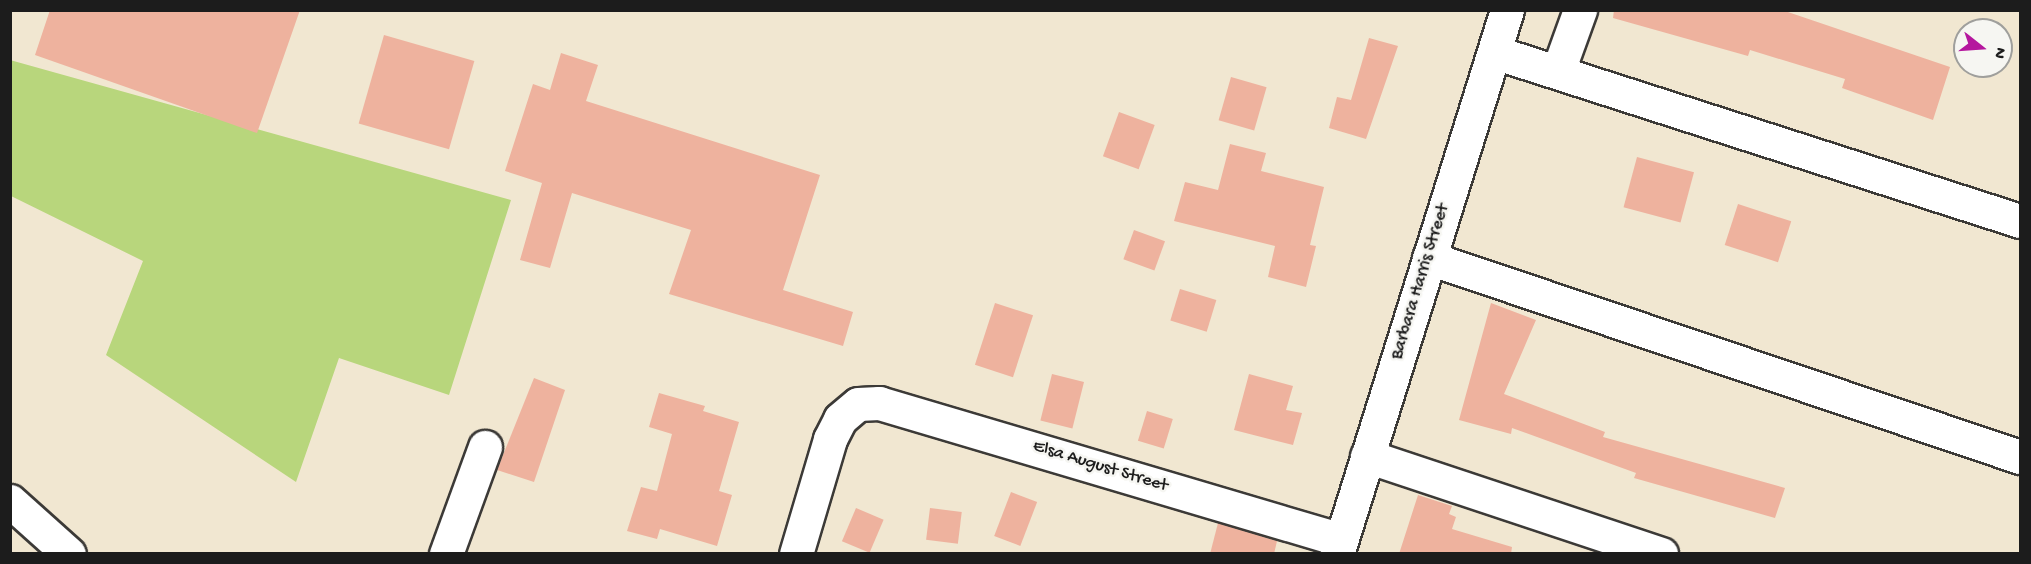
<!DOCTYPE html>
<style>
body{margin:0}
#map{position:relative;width:2031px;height:564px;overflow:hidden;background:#f1e7d1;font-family:"Gochi Hand",sans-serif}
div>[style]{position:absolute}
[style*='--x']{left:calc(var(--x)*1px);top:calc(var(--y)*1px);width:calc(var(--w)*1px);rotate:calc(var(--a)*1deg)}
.green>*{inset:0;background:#b8d67c}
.building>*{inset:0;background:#eeb29e;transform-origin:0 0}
.roads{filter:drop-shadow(2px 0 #3c3a37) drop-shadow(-2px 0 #3c3a37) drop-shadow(0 2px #3c3a37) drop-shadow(0 -2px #3c3a37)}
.minor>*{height:33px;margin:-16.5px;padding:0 16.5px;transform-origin:16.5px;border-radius:16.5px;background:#fff}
span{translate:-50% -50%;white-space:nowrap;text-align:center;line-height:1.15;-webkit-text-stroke:5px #f6f6f2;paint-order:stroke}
.street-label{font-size:18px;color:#1c1c1c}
.frame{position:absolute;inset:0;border:12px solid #1c1c1c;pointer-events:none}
.north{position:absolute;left:1953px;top:18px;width:60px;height:60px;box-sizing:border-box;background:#f6f6f2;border:2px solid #9f9f9c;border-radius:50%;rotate:107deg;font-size:16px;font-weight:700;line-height:24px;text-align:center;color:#1c1c1c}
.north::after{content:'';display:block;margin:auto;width:21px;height:27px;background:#b5179e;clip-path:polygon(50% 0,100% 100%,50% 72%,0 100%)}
</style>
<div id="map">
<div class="green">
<i style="clip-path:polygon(10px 60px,511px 200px,449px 395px,339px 358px,296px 482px,106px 355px,143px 261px,11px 196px)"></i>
</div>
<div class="building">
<i style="clip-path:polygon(50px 10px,300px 10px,257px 133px,35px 55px)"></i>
<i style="clip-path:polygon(1614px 10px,1782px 10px,1950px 67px,1933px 120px,1842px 88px,1845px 79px,1750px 50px,1748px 56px,1613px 18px)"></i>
<i style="left:384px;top:35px;width:94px;height:92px;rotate:16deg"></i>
<i style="clip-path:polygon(1369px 38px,1398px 46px,1366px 139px,1329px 128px,1337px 97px,1351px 100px)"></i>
<i style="clip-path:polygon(561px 53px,598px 65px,586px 101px,820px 175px,783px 290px,853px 312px,843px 346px,669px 294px,691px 230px,572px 193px,550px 268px,520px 260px,542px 183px,505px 171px,533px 84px,550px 90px)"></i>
<i style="left:1231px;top:77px;width:37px;height:45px;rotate:16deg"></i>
<i style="left:1119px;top:112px;width:38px;height:47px;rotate:20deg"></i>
<i style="clip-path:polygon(1230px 144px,1266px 153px,1261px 171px,1324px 187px,1310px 245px,1316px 246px,1306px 287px,1268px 277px,1275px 246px,1174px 221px,1185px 182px,1218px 190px)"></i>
<i style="left:1637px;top:157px;width:59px;height:52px;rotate:15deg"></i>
<i style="left:1738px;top:204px;width:56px;height:43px;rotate:18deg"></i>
<i style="left:1134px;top:230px;width:33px;height:31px;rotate:20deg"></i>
<i style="left:1180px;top:289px;width:38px;height:33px;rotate:17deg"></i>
<i style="left:995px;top:303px;width:40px;height:65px;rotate:18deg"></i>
<i style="clip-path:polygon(1491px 303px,1536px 320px,1504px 394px,1605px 432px,1603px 437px,1785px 488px,1775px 518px,1634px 478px,1636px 473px,1512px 428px,1511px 434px,1459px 420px)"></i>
<i style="left:1052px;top:374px;width:33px;height:48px;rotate:14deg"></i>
<i style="clip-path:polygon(1249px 374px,1293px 386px,1286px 410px,1302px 413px,1293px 445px,1234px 430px)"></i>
<i style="clip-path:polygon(534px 378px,565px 390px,534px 482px,497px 470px)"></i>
<i style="clip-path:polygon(659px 393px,705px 406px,703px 411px,739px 422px,719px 491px,732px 495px,717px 546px,660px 529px,657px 539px,627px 531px,641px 487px,657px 491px,672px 434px,649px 427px)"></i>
<i style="left:1147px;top:411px;width:27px;height:31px;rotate:17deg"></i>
<i style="left:1011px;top:492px;width:28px;height:47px;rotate:21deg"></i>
<i style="clip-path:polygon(1418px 495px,1452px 506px,1449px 514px,1456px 517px,1452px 529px,1512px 547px,1511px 554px,1399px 554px)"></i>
<i style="left:856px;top:508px;width:30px;height:36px;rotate:23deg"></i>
<i style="left:930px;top:508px;width:32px;height:32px;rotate:7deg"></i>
<i style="clip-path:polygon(1218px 523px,1277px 541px,1274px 554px,1210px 554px)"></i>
</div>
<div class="roads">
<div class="minor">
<i style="--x:1494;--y:52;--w:552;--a:17.81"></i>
<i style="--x:1558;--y:71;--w:65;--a:-70.2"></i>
<i style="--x:1429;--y:258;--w:624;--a:18.61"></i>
<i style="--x:1367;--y:456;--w:310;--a:18.4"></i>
<i style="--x:10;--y:501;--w:79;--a:41.9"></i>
<i style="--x:446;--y:554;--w:114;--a:-70"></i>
<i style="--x:796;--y:554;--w:120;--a:-73.5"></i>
<i style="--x:830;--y:439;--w:22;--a:-63"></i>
<i style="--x:840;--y:419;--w:23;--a:-40"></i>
<i style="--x:858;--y:404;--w:21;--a:-3"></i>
<i style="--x:879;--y:403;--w:482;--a:16.5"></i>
<i style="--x:1337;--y:554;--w:570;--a:-72.65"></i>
</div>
</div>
<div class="street-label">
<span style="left:1421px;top:282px;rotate:-73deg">Barbara Harris Street</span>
<span style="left:1100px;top:467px;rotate:17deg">Elsa August Street</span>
</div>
<div class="frame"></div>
<div class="north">N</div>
</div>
